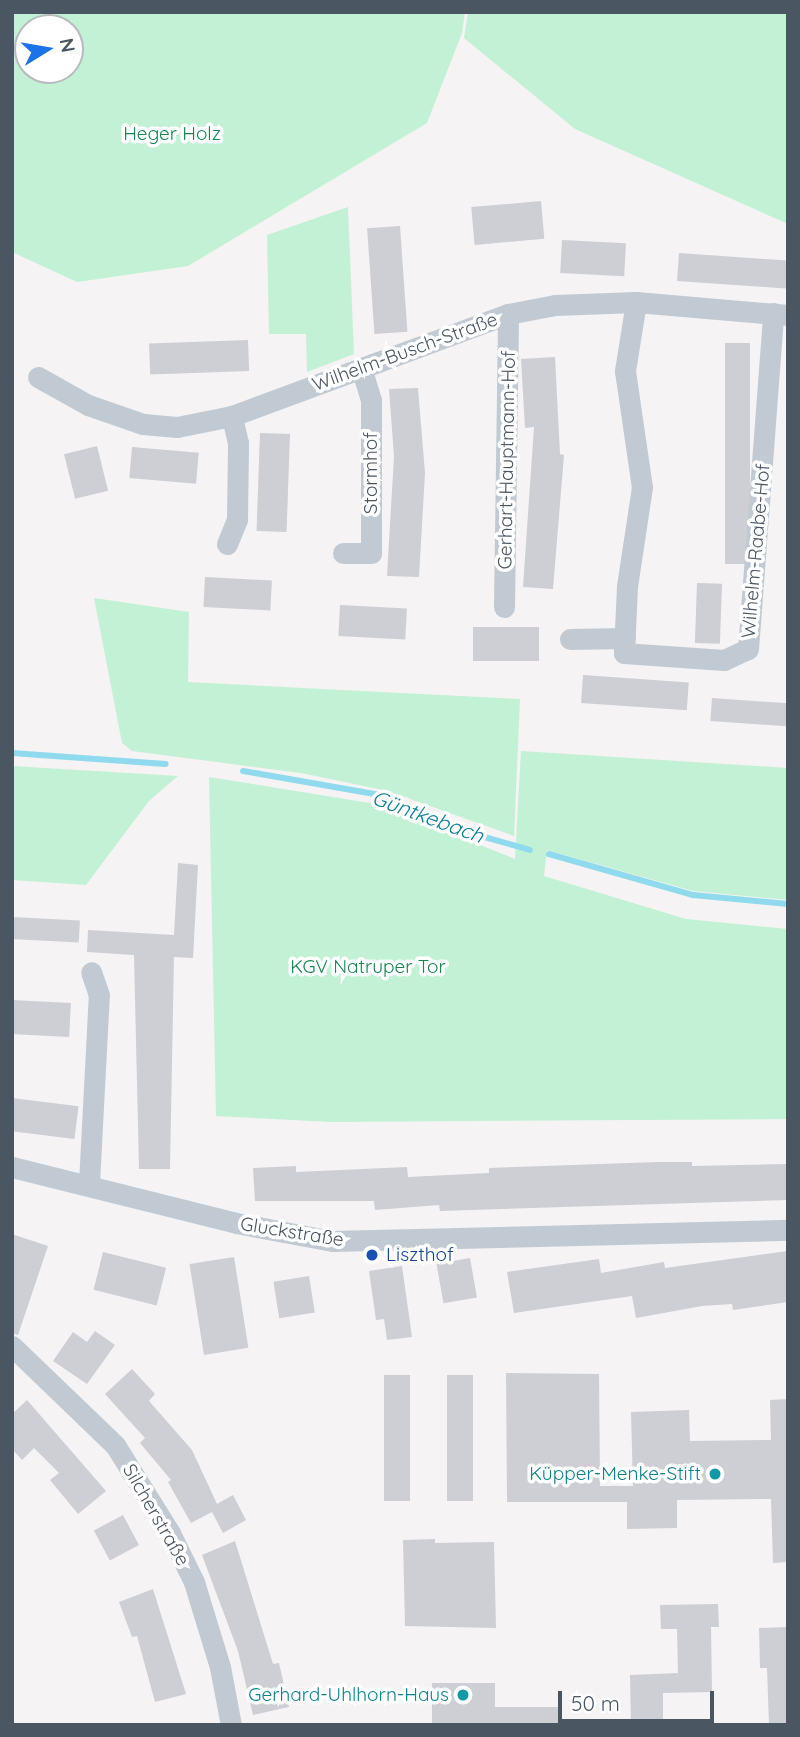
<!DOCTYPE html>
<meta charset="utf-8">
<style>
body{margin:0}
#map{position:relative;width:800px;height:1737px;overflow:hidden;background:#f5f3f3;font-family:Quicksand,sans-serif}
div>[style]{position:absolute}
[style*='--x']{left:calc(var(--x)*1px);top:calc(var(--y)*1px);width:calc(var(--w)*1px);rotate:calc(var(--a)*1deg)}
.green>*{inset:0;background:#c3f1d5}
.stream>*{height:6px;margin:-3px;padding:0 3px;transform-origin:3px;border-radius:3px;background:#90daee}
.building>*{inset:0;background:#cdcfd5;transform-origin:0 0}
.minor>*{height:21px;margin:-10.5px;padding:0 10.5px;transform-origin:10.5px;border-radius:10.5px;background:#c1cad2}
.dots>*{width:19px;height:19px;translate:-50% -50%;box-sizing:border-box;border:4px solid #fff;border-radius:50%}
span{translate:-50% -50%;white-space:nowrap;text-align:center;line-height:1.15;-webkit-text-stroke:7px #fff;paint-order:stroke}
.park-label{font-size:19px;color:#17864f}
.street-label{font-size:19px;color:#4a5661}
.transit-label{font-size:19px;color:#164399}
.left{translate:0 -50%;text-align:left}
.culture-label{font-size:19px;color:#0d838f}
.right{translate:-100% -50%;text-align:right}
.water-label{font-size:21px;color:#0c7c9b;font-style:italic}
.frame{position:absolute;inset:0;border:14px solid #4a5661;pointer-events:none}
.north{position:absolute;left:14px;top:14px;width:70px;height:70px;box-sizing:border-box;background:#fff;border:2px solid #b7bbc0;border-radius:50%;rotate:79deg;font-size:19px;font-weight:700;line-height:28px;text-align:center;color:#4a5661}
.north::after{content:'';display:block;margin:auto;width:24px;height:32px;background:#1a73e8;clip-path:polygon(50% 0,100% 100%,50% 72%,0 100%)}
.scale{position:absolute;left:558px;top:1691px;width:156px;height:32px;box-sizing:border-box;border:4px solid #4a5661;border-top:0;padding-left:9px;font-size:21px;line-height:24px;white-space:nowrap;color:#4a5661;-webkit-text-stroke:5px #fff;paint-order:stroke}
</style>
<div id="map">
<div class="green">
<i style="clip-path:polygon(evenodd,12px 12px,465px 12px,462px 33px,427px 123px,188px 266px,77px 282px,12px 252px,12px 12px,70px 28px,70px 70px,28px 70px,28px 28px,70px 28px)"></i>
<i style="clip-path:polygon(468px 12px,788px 12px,788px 224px,575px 129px,464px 38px)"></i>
<i style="clip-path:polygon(348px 207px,354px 354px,307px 372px,306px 334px,269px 334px,267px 235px)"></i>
<i style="clip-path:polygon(94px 598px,189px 612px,188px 682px,520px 699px,514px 836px,388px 791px,301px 773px,132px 751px,122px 743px)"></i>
<i style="clip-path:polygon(521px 751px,788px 768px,788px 900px,693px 891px,547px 850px,544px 876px,686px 919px,788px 929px,788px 1119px,331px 1122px,216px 1116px,209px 777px,382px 805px,515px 859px)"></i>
<i style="clip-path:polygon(12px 766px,178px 776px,149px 801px,86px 885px,12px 880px)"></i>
</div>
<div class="stream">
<i style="--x:12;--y:753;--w:154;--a:4.1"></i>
<i style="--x:243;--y:771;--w:145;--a:9.9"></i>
<i style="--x:386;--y:796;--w:96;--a:23.4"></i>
<i style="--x:474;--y:834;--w:58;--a:15.9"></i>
<i style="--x:549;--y:854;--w:150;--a:15.9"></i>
<i style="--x:693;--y:895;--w:95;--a:5.4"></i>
</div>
<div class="building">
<i style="left:541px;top:201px;width:38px;height:70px;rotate:85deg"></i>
<i style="left:400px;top:226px;width:106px;height:33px;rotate:86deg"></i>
<i style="left:562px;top:240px;width:64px;height:33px;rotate:3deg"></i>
<i style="left:679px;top:253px;width:109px;height:28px;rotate:4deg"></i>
<i style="left:248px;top:340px;width:31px;height:99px;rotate:88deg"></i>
<i style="left:725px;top:343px;width:25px;height:221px"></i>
<i style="clip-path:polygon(555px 357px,560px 454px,564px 455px,553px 589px,523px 587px,534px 427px,525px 428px,521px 359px)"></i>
<i style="clip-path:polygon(418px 388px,425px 473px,419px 577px,387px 576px,394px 456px,389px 389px)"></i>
<i style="left:260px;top:433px;width:30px;height:98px;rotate:2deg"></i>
<i style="left:97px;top:446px;width:46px;height:34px;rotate:76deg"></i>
<i style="left:132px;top:447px;width:67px;height:31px;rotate:5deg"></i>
<i style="left:205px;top:577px;width:67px;height:30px;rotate:3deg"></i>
<i style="left:697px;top:583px;width:25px;height:60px;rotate:2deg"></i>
<i style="left:340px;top:605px;width:67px;height:31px;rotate:3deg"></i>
<i style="left:539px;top:627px;width:34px;height:66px;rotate:90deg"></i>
<i style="left:583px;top:675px;width:106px;height:28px;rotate:4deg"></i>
<i style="left:712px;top:698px;width:76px;height:23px;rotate:4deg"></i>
<i style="clip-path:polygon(178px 863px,198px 865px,193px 958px,174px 957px,170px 1169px,139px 1169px,134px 955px,87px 952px,88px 930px,174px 935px)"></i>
<i style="left:12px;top:917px;width:68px;height:22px;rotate:3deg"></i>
<i style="left:12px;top:1000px;width:59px;height:34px;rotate:3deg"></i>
<i style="left:12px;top:1098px;width:67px;height:33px;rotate:7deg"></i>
<i style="clip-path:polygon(658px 1162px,692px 1162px,692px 1166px,788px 1164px,788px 1200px,440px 1211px,439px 1205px,375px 1210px,374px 1201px,255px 1201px,253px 1168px,296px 1166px,296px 1172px,407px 1167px,408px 1177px,489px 1173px,489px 1168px)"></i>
<i style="clip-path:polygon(12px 1234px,48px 1246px,18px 1335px,12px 1333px)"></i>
<i style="clip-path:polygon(788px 1251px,788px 1302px,733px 1310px,732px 1304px,702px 1306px,636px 1318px,632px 1296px,514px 1313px,507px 1272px,599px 1259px,601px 1273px,664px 1262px,665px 1268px)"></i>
<i style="left:103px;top:1252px;width:65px;height:39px;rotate:14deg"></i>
<i style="left:234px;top:1257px;width:92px;height:45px;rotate:81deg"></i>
<i style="left:470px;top:1258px;width:40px;height:34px;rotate:80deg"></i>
<i style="clip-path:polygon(402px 1266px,412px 1337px,387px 1340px,384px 1319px,376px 1320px,369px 1271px)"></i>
<i style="left:309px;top:1276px;width:37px;height:36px;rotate:81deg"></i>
<i style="clip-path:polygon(95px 1331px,115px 1345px,87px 1384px,53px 1361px,73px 1332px,87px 1342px)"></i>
<i style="clip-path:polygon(132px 1369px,155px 1394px,149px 1401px,192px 1450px,217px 1504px,233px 1495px,246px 1520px,223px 1533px,212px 1512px,191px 1523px,168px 1482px,171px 1480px,140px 1443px,145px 1438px,105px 1394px)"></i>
<i style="clip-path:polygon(506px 1373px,599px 1374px,600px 1486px,633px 1486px,631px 1412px,689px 1410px,690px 1441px,771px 1440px,770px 1400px,788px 1399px,788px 1562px,773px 1563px,771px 1499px,677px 1500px,677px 1528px,627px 1529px,627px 1502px,507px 1502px)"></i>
<i style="left:384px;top:1375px;width:26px;height:126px"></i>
<i style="left:447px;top:1375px;width:26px;height:126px"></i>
<i style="clip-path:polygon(27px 1400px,106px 1491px,78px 1514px,50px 1480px,59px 1473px,34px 1448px,22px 1460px,12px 1449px,12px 1414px)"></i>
<i style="left:123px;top:1515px;width:34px;height:33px;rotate:62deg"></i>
<i style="clip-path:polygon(435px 1539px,435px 1543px,494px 1542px,496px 1628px,405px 1626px,403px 1540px)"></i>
<i style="clip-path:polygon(235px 1541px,273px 1664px,279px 1663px,289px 1707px,253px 1715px,238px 1651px,202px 1555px)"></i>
<i style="clip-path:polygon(153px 1589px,186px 1694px,155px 1702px,137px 1636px,132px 1637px,119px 1602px)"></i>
<i style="clip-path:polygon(718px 1604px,719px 1627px,711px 1627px,712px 1692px,663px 1693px,663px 1725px,631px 1725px,630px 1675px,678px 1673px,677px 1629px,661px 1629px,660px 1605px)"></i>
<i style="clip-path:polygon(788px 1627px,788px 1725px,769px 1725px,767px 1668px,760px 1668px,759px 1628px)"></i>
<i style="clip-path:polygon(432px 1683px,495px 1683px,495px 1707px,560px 1707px,560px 1725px,432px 1725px)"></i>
</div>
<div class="minor">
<i style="--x:636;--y:302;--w:70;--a:99.1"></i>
<i style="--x:625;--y:371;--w:117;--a:81.7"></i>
<i style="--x:642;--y:487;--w:100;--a:98.6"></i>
<i style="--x:627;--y:586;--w:67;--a:92.6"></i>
<i style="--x:624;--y:653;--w:100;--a:4"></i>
<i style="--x:724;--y:660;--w:26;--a:-25"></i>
<i style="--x:748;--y:649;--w:337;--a:-85.7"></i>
<i style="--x:38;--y:377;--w:57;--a:29.2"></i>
<i style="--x:88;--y:405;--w:58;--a:19.1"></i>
<i style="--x:143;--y:424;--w:34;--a:5"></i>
<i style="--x:177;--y:427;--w:56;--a:-11.3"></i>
<i style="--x:232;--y:416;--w:294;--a:-20.3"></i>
<i style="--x:508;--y:314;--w:48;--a:-10.8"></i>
<i style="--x:555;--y:305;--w:81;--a:-2.1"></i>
<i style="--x:636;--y:302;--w:153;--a:4.9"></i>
<i style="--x:227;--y:544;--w:27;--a:-68"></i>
<i style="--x:237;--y:519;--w:76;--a:-89.2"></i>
<i style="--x:238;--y:443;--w:28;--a:-103"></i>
<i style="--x:343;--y:553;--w:28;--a:0"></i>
<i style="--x:371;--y:553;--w:153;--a:-90"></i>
<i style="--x:371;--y:400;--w:34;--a:-107"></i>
<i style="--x:504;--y:607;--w:293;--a:-89.2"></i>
<i style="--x:570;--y:639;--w:55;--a:-1"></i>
<i style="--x:12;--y:1167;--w:231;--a:14"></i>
<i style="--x:236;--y:1223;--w:98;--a:10.6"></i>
<i style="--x:332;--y:1241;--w:456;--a:-1.4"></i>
<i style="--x:89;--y:1183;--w:188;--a:-87"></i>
<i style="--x:99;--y:995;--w:24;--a:-109"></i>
<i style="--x:12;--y:1346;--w:143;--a:43.9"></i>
<i style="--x:115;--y:1445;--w:104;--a:58"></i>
<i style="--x:170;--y:1533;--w:55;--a:63.9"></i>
<i style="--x:194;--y:1582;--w:89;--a:73"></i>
<i style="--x:220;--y:1667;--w:59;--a:79.3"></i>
</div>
<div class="dots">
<i style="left:372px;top:1255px;background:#1a4fb4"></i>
<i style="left:715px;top:1474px;background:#0f9aa8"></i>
<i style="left:463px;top:1695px;background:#0f9aa8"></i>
</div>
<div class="park-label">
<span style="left:172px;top:134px">Heger Holz</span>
<span style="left:368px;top:967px">KGV Natruper Tor</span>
</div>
<div class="street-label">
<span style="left:405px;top:352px;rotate:-20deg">Wilhelm-Busch-Straße</span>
<span style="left:507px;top:460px;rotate:-89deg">Gerhart-Hauptmann-Hof</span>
<span style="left:371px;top:473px;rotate:-90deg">Stormhof</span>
<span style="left:756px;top:551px;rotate:-85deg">Wilhelm-Raabe-Hof</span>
<span style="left:292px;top:1232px;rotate:9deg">Gluckstraße</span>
<span style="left:156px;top:1515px;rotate:60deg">Silcherstraße</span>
</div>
<div class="transit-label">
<span class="left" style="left:386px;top:1255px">Liszthof</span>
</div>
<div class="culture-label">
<span class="right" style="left:701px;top:1474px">Küpper-Menke-Stift</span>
<span class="right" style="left:449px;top:1695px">Gerhard-Uhlhorn-Haus</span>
</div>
<div class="water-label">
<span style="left:428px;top:816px;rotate:20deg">Güntkebach</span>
</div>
<div class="frame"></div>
<div class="north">N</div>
<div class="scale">50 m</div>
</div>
